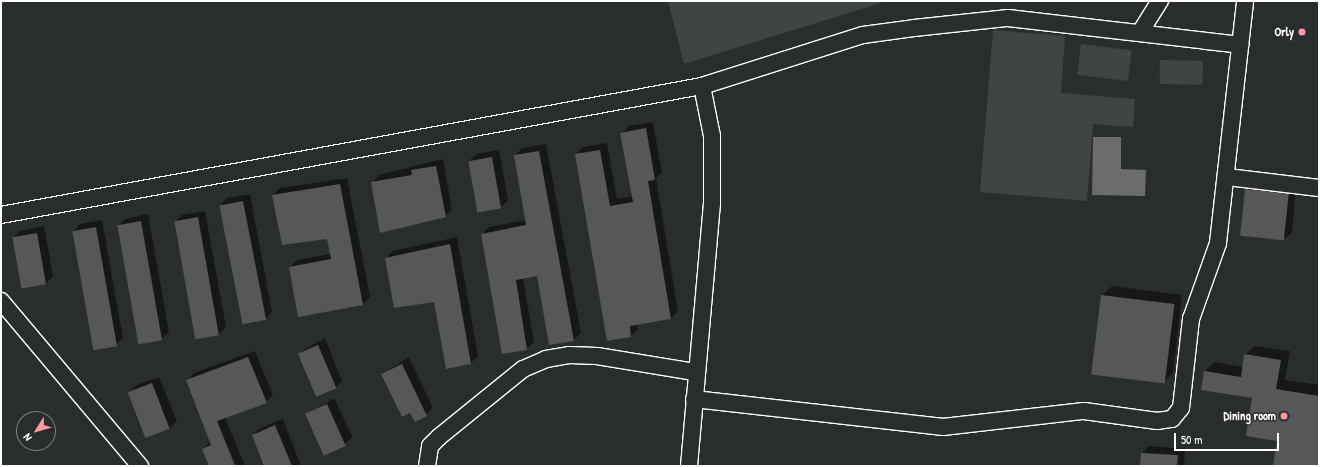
<!DOCTYPE html>
<style>
body{margin:0}
#map{position:relative;width:1320px;height:467px;overflow:hidden;background:#2a2d2e;font-family:"Patrick Hand",sans-serif}
div>[style]{position:absolute}
[style*='--x']{left:calc(var(--x)*1px);top:calc(var(--y)*1px);width:calc(var(--w)*1px);rotate:calc(var(--a)*1deg)}
.green>*{inset:0;background:#414445;transform-origin:0 0}
.water>*{inset:0;background:#6a6c6d}
.shadow>*{inset:0;background:#0007}
.building>*{inset:0;background:#555758;transform-origin:0 0}
.roads{filter:drop-shadow(1px 0 #fff) drop-shadow(-1px 0 #fff) drop-shadow(0 1px #fff) drop-shadow(0 -1px #fff)}
.minor>*{height:16px;margin:-8px;padding:0 8px;transform-origin:8px;border-radius:8px;background:#2a2d2e}
.dots>*{width:11px;height:11px;translate:-50% -50%;box-sizing:border-box;border:2px solid #2a2d2e;border-radius:50%}
span{translate:-50% -50%;white-space:nowrap;text-align:center;line-height:1.15;-webkit-text-stroke:3px #2a2d2e;paint-order:stroke}
.poi-label{font-size:12px;color:#fff;font-weight:700}
.right{translate:-100% -50%;text-align:right}
.frame{position:absolute;inset:0;border:2px solid #fff;pointer-events:none}
.north{position:absolute;left:16px;top:411px;width:40px;height:40px;box-sizing:border-box;background:#2a2d2e;border:1px solid #7f8182;border-radius:50%;rotate:233deg;font-size:11px;font-weight:700;line-height:16px;text-align:center;color:#fff}
.north::after{content:'';display:block;margin:auto;width:14px;height:18px;background:#ff9aa2;clip-path:polygon(50% 0,100% 100%,50% 72%,0 100%)}
.scale{position:absolute;left:1174px;top:433px;width:105px;height:18px;box-sizing:border-box;border:2px solid #fff;border-top:0;padding-left:5px;font-size:12px;line-height:14px;white-space:nowrap;color:#fff;-webkit-text-stroke:3px #2a2d2e;paint-order:stroke}
</style>
<div id="map">
<div class="green">
<i style="clip-path:polygon(668px 1px,887px 1px,684px 64px)"></i>
<i style="clip-path:polygon(993px 30px,1065px 36px,1061px 93px,1135px 99px,1133px 127px,1093px 124px,1087px 201px,980px 192px)"></i>
<i style="left:1081px;top:44px;width:51px;height:31px;rotate:7deg"></i>
<i style="left:1160px;top:60px;width:43px;height:24px;rotate:1deg"></i>
</div>
<div class="water">
<i style="clip-path:polygon(1093px 137px,1121px 137px,1121px 169px,1146px 170px,1145px 196px,1092px 195px)"></i>
</div>
<div class="shadow">
<i style="clip-path:polygon(653px 122px,662px 172px,656px 178px,678px 311px,671px 318px,637px 324px,638px 329px,631px 336px,608px 340px,576px 154px,583px 147px,607px 143px,617px 199px,633px 196px,622px 133px,629px 126px)"></i>
<i style="clip-path:polygon(546px 144px,581px 333px,574px 340px,550px 344px,538px 275px,523px 278px,534px 342px,526px 349px,482px 234px,489px 227px,526px 220px,515px 155px,522px 148px)"></i>
<i style="clip-path:polygon(499px 150px,508px 200px,501px 207px,469px 161px,476px 154px)"></i>
<i style="clip-path:polygon(443px 159px,452px 209px,445px 216px,372px 183px,379px 175px)"></i>
<i style="clip-path:polygon(347px 178px,370px 297px,363px 304px,290px 267px,297px 260px,331px 254px,328px 237px,273px 195px,280px 188px)"></i>
<i style="clip-path:polygon(1253px 182px,1296px 187px,1292px 232px,1285px 239px,1246px 189px)"></i>
<i style="clip-path:polygon(250px 194px,272px 312px,265px 319px,220px 205px,227px 198px)"></i>
<i style="clip-path:polygon(205px 211px,226px 327px,219px 334px,196px 338px,175px 222px,182px 215px)"></i>
<i style="clip-path:polygon(148px 214px,169px 332px,162px 339px,118px 226px,125px 219px)"></i>
<i style="clip-path:polygon(102px 220px,123px 338px,116px 345px,94px 349px,73px 232px,80px 224px)"></i>
<i style="clip-path:polygon(44px 226px,53px 276px,46px 284px,13px 238px,20px 231px)"></i>
<i style="clip-path:polygon(457px 237px,478px 356px,471px 363px,435px 300px,386px 258px,393px 251px)"></i>
<i style="clip-path:polygon(1112px 286px,1182px 295px,1173px 373px,1164px 382px,1102px 295px)"></i>
<i style="clip-path:polygon(325px 338px,342px 381px,335px 388px,298px 353px)"></i>
<i style="clip-path:polygon(1254px 346px,1290px 351px,1285px 380px,1319px 385px,1319px 466px,1274px 466px,1278px 440px,1253px 398px,1202px 389px,1205px 371px,1214px 362px,1243px 367px,1245px 355px)"></i>
<i style="clip-path:polygon(255px 351px,273px 395px,266px 402px,225px 417px,245px 466px,236px 466px,214px 416px,234px 466px,210px 466px,203px 449px,211px 441px,187px 380px,194px 373px)"></i>
<i style="clip-path:polygon(409px 357px,433px 408px,426px 415px,411px 412px,382px 374px)"></i>
<i style="clip-path:polygon(159px 377px,177px 421px,170px 428px,129px 393px,136px 385px)"></i>
<i style="clip-path:polygon(334px 398px,353px 438px,325px 455px,306px 415px)"></i>
<i style="clip-path:polygon(283px 419px,301px 466px,266px 466px,253px 435px,260px 428px)"></i>
<i style="clip-path:polygon(1149px 446px,1185px 449px,1184px 466px,1141px 466px,1142px 454px)"></i>
</div>
<div class="building">
<i style="clip-path:polygon(646px 128px,655px 180px,648px 181px,671px 319px,630px 326px,631px 337px,607px 341px,575px 154px,600px 150px,610px 206px,633px 202px,620px 133px)"></i>
<i style="clip-path:polygon(539px 151px,574px 341px,549px 345px,537px 276px,516px 280px,527px 350px,502px 354px,481px 234px,526px 225px,514px 155px)"></i>
<i style="left:492px;top:157px;width:52px;height:24px;rotate:80deg"></i>
<i style="clip-path:polygon(436px 166px,446px 217px,380px 233px,371px 182px,412px 175px,411px 170px)"></i>
<i style="clip-path:polygon(340px 184px,363px 305px,298px 317px,289px 267px,331px 259px,327px 239px,282px 245px,272px 195px)"></i>
<i style="left:1245px;top:189px;width:44px;height:47px;rotate:6deg"></i>
<i style="left:243px;top:201px;width:121px;height:24px;rotate:79deg"></i>
<i style="left:198px;top:217px;width:120px;height:24px;rotate:80deg"></i>
<i style="left:141px;top:221px;width:121px;height:24px;rotate:80deg"></i>
<i style="left:96px;top:227px;width:121px;height:24px;rotate:80deg"></i>
<i style="left:37px;top:233px;width:52px;height:25px;rotate:80deg"></i>
<i style="clip-path:polygon(450px 244px,471px 364px,446px 369px,434px 302px,394px 308px,385px 258px)"></i>
<i style="left:1101px;top:295px;width:74px;height:80px;rotate:7deg"></i>
<i style="left:318px;top:345px;width:47px;height:22px;rotate:67deg"></i>
<i style="clip-path:polygon(1244px 354px,1281px 360px,1276px 389px,1319px 396px,1319px 466px,1273px 466px,1277px 441px,1246px 436px,1252px 398px,1201px 390px,1204px 371px,1241px 377px)"></i>
<i style="clip-path:polygon(248px 357px,267px 403px,217px 421px,235px 466px,209px 466px,202px 449px,211px 445px,186px 380px)"></i>
<i style="clip-path:polygon(402px 364px,427px 416px,415px 422px,410px 413px,402px 417px,381px 374px)"></i>
<i style="left:152px;top:383px;width:49px;height:26px;rotate:69deg"></i>
<i style="left:327px;top:404px;width:46px;height:24px;rotate:66deg"></i>
<i style="clip-path:polygon(275px 425px,292px 466px,264px 466px,252px 435px)"></i>
<i style="clip-path:polygon(1141px 453px,1178px 455px,1177px 466px,1140px 466px)"></i>
</div>
<div class="roads">
<div class="minor">
<i style="--x:1141;--y:31;--w:36;--a:-58"></i>
<i style="--x:1227;--y:177;--w:93;--a:6.8"></i>
<i style="--x:1;--y:215;--w:713;--a:-10.43"></i>
<i style="--x:702;--y:86;--w:169;--a:-17.6"></i>
<i style="--x:863;--y:35;--w:51;--a:-7.8"></i>
<i style="--x:914;--y:28;--w:95;--a:-6.1"></i>
<i style="--x:1008;--y:18;--w:234;--a:6.6"></i>
<i style="--x:1;--y:301;--w:216;--a:49.9"></i>
<i style="--x:694;--y:399;--w:251;--a:6.4"></i>
<i style="--x:943;--y:427;--w:142;--a:-6.5"></i>
<i style="--x:1084;--y:411;--w:74;--a:7.8"></i>
<i style="--x:1157;--y:421;--w:15;--a:-8"></i>
<i style="--x:1172;--y:419;--w:14;--a:-51"></i>
<i style="--x:1181;--y:408;--w:90;--a:-83.6"></i>
<i style="--x:1191;--y:319;--w:81;--a:-70.4"></i>
<i style="--x:1218;--y:243;--w:244;--a:-83.6"></i>
<i style="--x:427;--y:466;--w:20;--a:-81"></i>
<i style="--x:430;--y:446;--w:13;--a:-45"></i>
<i style="--x:439;--y:437;--w:108;--a:-39"></i>
<i style="--x:523;--y:369;--w:25;--a:-23"></i>
<i style="--x:546;--y:359;--w:23;--a:-10"></i>
<i style="--x:569;--y:355;--w:28;--a:2"></i>
<i style="--x:597;--y:356;--w:99;--a:9.3"></i>
<i style="--x:689;--y:466;--w:263;--a:-85"></i>
<i style="--x:712;--y:204;--w:68;--a:-90"></i>
<i style="--x:712;--y:136;--w:51;--a:-101.3"></i>
</div>
</div>
<div class="dots">
<i style="left:1302px;top:32px;background:#ff9aa2"></i>
<i style="left:1284px;top:416px;background:#ff9aa2"></i>
</div>
<div class="poi-label">
<span class="right" style="left:1294px;top:32px">Orly</span>
<span class="right" style="left:1276px;top:416px">Dining room</span>
</div>
<div class="frame"></div>
<div class="north">N</div>
<div class="scale">50 m</div>
</div>
